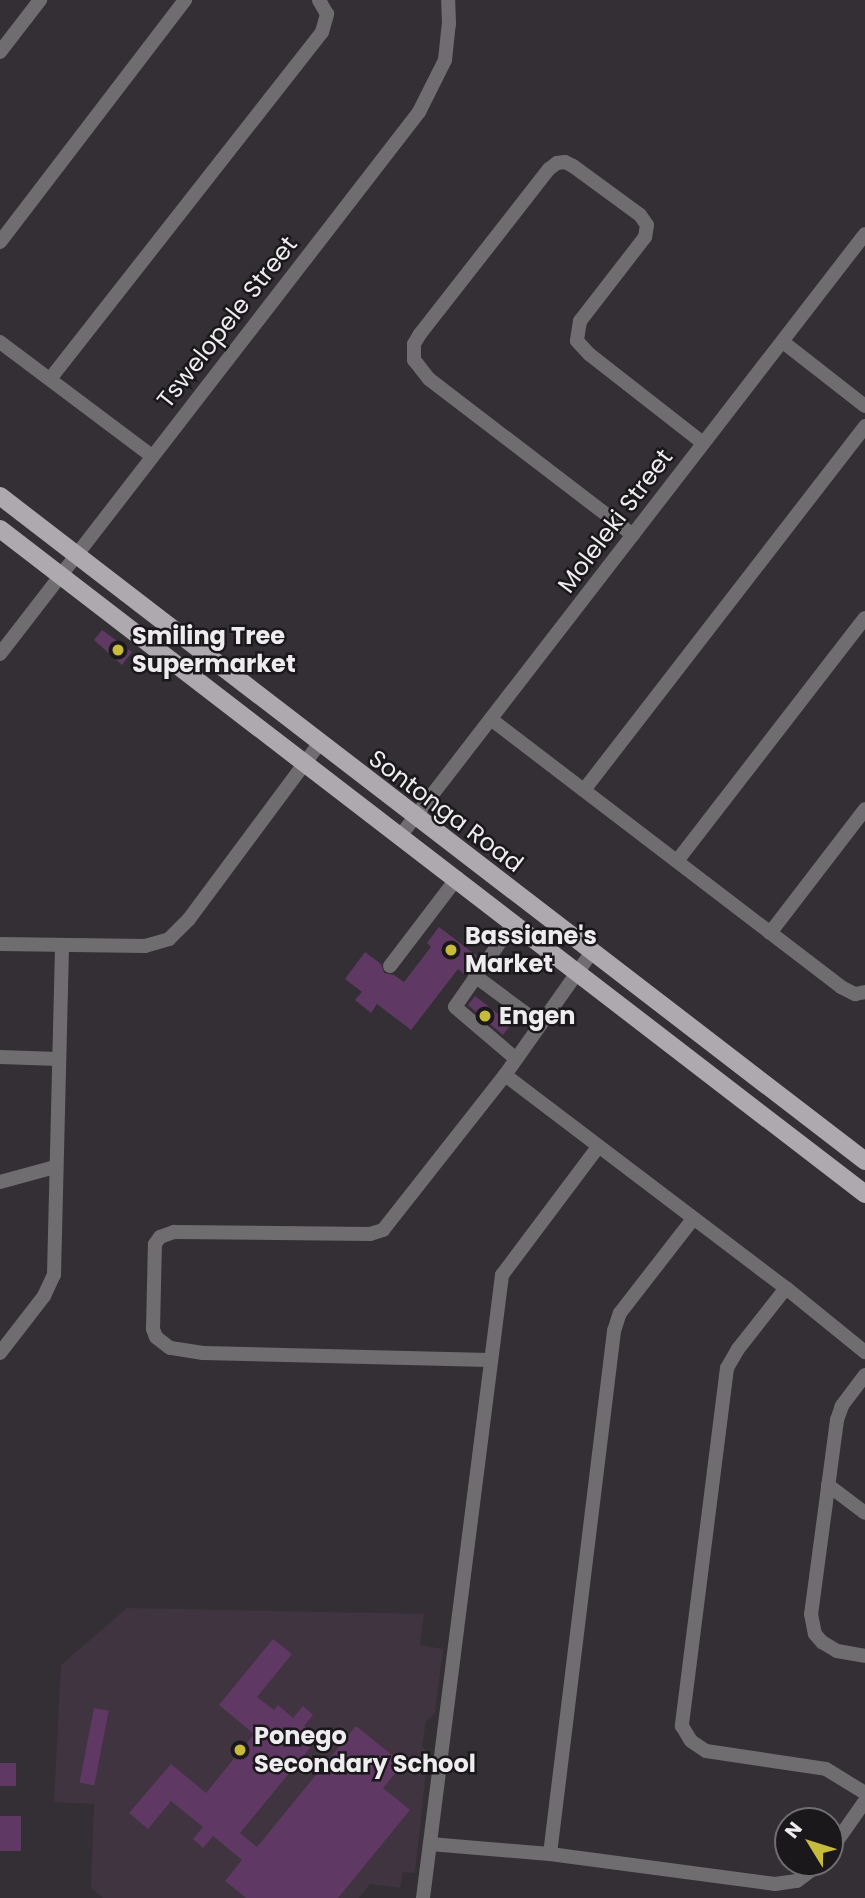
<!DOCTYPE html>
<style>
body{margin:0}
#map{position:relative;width:865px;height:1898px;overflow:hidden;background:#342f35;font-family:Poppins,sans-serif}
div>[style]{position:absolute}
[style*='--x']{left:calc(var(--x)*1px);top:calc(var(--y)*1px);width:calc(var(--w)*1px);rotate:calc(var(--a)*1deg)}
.built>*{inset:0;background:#3f343f}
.building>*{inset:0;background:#5f3963;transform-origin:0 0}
.minor>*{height:14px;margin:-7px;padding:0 7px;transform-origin:7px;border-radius:7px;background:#706d70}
.major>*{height:18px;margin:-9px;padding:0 9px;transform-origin:9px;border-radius:9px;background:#aea8af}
.dots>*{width:19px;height:19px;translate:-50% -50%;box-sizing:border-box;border:4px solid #1a181b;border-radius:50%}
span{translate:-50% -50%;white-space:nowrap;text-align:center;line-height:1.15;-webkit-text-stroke:5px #1a181b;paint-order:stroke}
.street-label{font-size:24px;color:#efecf0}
.poi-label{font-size:24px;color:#efecf0;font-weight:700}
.left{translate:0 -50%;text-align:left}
.north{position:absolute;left:774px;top:1807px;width:70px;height:70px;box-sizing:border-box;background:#1a181b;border:2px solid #6f6d70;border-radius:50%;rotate:308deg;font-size:19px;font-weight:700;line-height:28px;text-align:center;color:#efecf0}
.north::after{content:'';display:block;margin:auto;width:24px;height:32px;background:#c7bb3c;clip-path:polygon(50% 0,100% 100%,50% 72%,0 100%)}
</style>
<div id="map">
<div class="built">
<i style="clip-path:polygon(127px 1608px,424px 1614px,420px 1645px,443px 1649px,435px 1713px,426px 1721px,422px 1746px,428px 1754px,415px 1873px,403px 1872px,400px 1888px,370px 1884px,359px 1898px,103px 1898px,91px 1888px,94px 1804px,54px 1802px,61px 1665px)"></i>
</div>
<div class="building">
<i style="clip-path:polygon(102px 630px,132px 652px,122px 665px,94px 640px)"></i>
<i style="clip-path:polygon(439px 927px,477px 956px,464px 974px,458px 969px,411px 1030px,377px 1004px,371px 1013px,355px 1000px,362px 992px,345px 979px,365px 952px,381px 964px,384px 973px,394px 975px,404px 982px,431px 947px,427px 943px)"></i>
<i style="clip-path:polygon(475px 996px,511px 1024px,503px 1035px,468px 1005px)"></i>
<i style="clip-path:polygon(273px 1639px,292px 1654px,257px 1697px,274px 1710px,278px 1705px,293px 1718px,303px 1706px,313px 1715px,304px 1726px,318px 1738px,240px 1833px,257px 1847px,356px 1726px,403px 1764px,383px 1788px,410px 1810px,338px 1898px,246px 1898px,225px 1881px,242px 1860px,213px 1836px,203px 1848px,193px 1839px,203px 1827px,171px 1801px,148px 1829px,129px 1813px,171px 1764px,206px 1793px,254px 1734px,219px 1705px)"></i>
<i style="left:94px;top:1708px;width:15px;height:76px;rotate:11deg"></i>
<i style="left:0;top:1763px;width:16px;height:23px"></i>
<i style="left:0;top:1816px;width:21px;height:35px"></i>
</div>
<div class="minor">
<i style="--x:0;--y:52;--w:66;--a:-52.4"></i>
<i style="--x:0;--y:242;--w:305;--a:-52.6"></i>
<i style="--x:0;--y:342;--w:190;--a:36.9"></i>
<i style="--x:783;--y:342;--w:104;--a:38"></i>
<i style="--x:50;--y:379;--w:441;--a:-51.9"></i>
<i style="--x:322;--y:32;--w:19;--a:-74"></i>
<i style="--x:327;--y:14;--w:16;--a:-120"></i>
<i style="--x:633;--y:535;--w:257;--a:-142.6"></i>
<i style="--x:429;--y:379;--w:24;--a:-128"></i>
<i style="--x:414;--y:360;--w:16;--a:-90"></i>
<i style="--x:414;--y:344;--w:12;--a:-59"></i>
<i style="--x:420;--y:334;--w:209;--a:-52"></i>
<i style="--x:549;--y:169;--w:10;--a:-37"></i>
<i style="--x:557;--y:163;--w:8;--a:-7"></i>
<i style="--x:565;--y:162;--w:9;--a:27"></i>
<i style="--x:573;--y:166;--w:83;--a:36.2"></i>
<i style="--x:640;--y:215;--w:12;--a:55"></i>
<i style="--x:647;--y:225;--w:12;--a:99"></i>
<i style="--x:645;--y:237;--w:106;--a:127.7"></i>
<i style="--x:580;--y:321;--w:20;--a:99"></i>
<i style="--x:577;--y:341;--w:18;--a:47"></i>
<i style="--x:589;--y:354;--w:145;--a:38"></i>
<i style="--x:0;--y:654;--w:685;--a:-52.29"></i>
<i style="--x:419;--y:112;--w:58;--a:-63.4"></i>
<i style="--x:445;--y:60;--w:36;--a:-84"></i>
<i style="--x:449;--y:24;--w:24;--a:-92"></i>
<i style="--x:492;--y:720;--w:439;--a:37.4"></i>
<i style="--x:841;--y:987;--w:16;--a:27"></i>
<i style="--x:855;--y:994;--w:10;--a:-11"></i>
<i style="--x:584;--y:790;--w:460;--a:-52.3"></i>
<i style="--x:401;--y:835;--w:759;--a:-52.33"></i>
<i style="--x:677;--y:861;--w:307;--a:-52.3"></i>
<i style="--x:514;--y:922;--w:103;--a:124.8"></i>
<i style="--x:455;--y:1007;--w:80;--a:40.4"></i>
<i style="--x:770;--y:933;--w:156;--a:-52.5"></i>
<i style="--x:0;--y:944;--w:145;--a:0.8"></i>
<i style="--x:145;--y:946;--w:25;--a:-16"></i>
<i style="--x:169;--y:939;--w:28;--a:-45"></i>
<i style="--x:189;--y:919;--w:218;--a:-53.4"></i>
<i style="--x:390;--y:966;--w:111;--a:-52.7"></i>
<i style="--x:475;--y:976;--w:81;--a:36.4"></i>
<i style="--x:0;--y:1057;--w:58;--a:2"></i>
<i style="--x:505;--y:1075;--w:353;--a:37.2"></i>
<i style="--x:786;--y:1288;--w:102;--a:39"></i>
<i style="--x:0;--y:1182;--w:57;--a:-15.3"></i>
<i style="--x:786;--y:1288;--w:78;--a:128.2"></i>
<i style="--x:738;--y:1349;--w:22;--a:120"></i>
<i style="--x:727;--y:1368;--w:361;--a:97.2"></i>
<i style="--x:682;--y:1726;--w:17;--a:59"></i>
<i style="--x:691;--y:1741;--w:18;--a:34"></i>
<i style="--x:706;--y:1751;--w:121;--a:8.5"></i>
<i style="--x:826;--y:1769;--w:46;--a:31.6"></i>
<i style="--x:0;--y:1353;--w:72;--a:-52.3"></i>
<i style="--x:44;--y:1296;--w:23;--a:-65"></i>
<i style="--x:54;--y:1275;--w:329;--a:-88.6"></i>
<i style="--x:489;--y:1360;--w:286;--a:-178.6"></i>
<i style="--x:203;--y:1353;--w:33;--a:-171"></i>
<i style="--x:170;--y:1348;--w:18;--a:-142"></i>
<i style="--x:156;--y:1337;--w:9;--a:-111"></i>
<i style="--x:153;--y:1329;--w:85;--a:-88.7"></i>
<i style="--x:155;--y:1244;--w:9;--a:-54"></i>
<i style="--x:160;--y:1237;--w:15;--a:-20"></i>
<i style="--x:174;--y:1232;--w:196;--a:0.6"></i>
<i style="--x:370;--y:1234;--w:14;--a:-17"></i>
<i style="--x:383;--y:1230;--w:197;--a:-51.8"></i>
<i style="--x:505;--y:1075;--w:149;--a:-54.8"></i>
<i style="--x:865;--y:1375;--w:39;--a:127"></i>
<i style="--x:842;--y:1406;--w:15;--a:110"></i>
<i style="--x:837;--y:1420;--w:196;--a:97.6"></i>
<i style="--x:811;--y:1614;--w:20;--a:79"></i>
<i style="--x:815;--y:1634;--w:11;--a:49"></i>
<i style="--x:822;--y:1642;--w:17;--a:31"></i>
<i style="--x:837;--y:1651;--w:28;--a:10"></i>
<i style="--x:828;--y:1485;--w:46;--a:37.1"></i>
<i style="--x:430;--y:1844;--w:120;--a:4.8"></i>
<i style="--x:550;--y:1854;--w:227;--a:7.6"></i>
<i style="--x:775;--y:1884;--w:22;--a:-8"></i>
<i style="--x:797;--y:1881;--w:30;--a:-37"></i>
<i style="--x:830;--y:1851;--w:61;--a:-55"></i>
<i style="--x:550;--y:1854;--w:527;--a:-83.02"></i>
<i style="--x:614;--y:1331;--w:19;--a:-72"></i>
<i style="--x:620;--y:1313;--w:119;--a:-52.2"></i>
<i style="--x:423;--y:1898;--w:628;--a:-82.77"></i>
<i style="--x:502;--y:1275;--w:160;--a:-53.1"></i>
</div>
<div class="major">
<i style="--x:0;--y:496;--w:1091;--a:37.55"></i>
<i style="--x:0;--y:529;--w:1091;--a:37.55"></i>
</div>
<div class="dots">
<i style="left:118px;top:650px;background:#c7bb3c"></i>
<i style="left:451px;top:950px;background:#c7bb3c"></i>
<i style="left:485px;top:1016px;background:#c7bb3c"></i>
<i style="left:240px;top:1750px;background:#c7bb3c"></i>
</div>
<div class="street-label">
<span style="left:227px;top:322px;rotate:-52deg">Tswelopele Street</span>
<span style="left:615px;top:521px;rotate:-53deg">Moleleki Street</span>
<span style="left:446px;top:811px;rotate:37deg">Sontonga Road</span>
</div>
<div class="poi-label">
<span class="left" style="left:132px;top:650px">Smiling Tree<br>Supermarket</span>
<span class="left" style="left:465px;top:950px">Bassiane's<br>Market</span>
<span class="left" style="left:499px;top:1016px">Engen</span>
<span class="left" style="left:254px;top:1750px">Ponego<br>Secondary School</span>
</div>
<div class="north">N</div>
</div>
